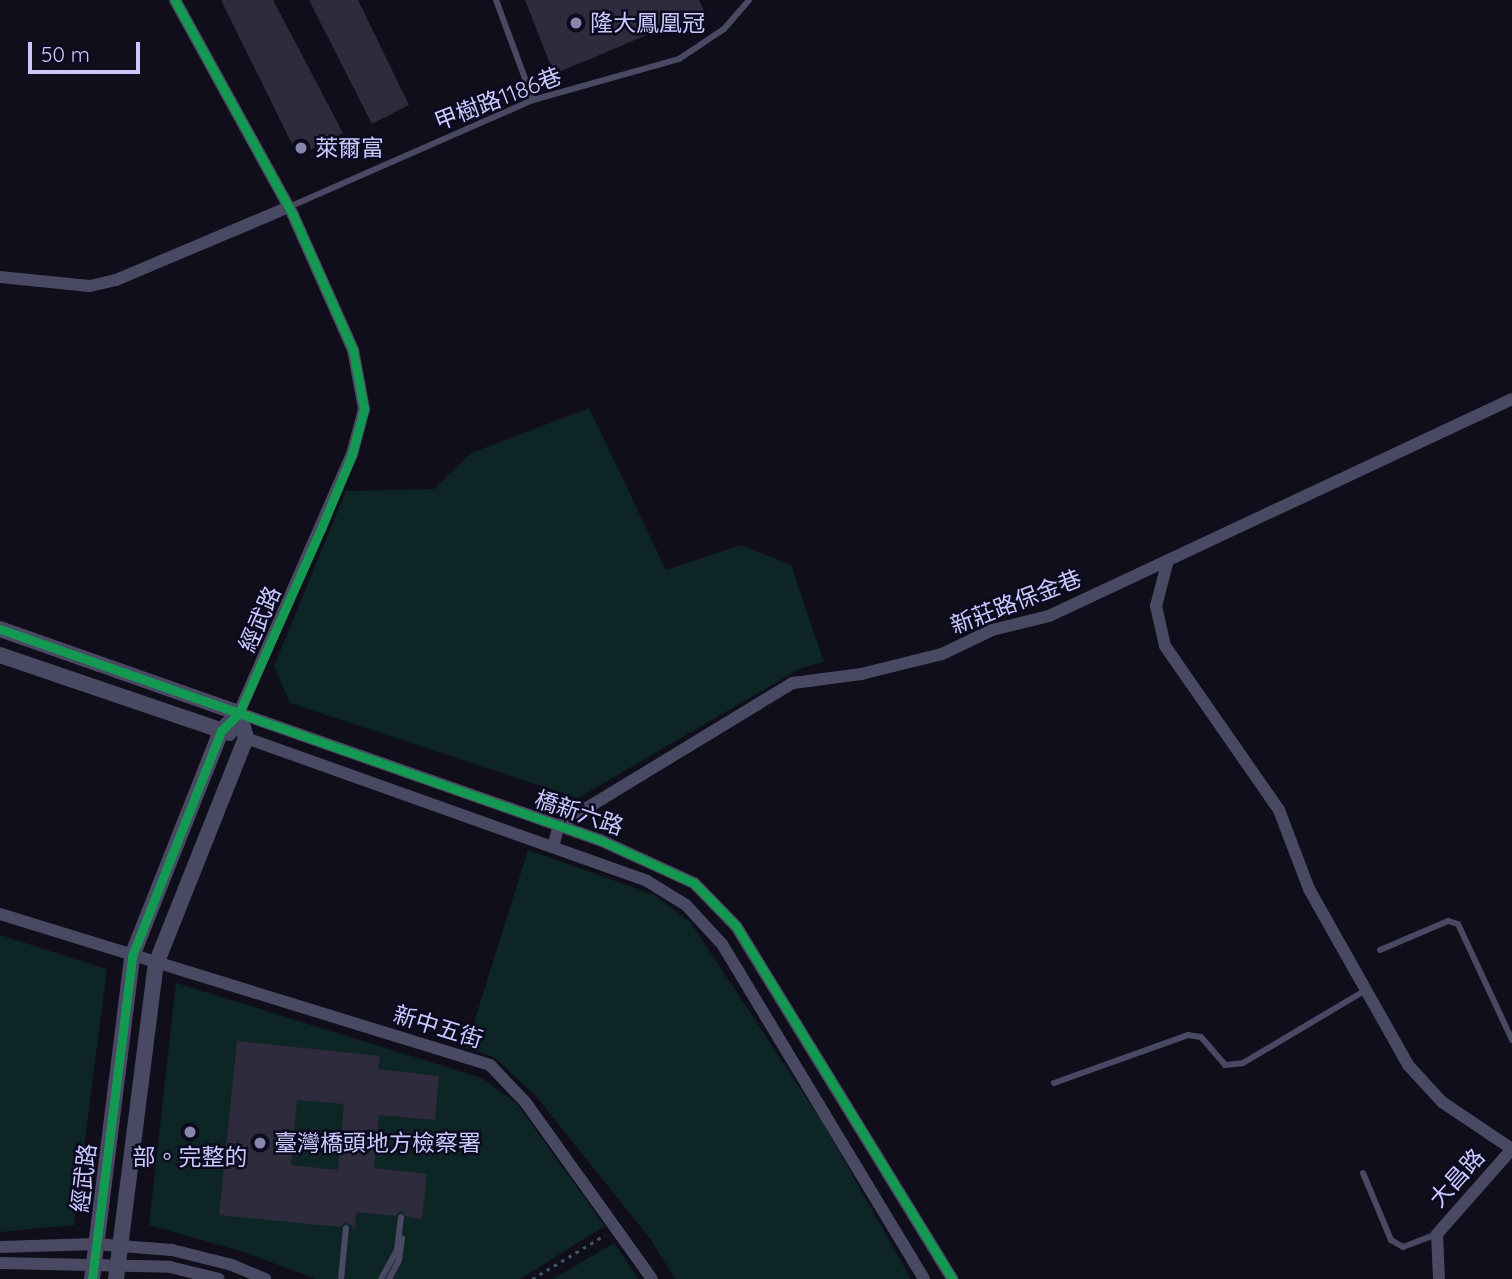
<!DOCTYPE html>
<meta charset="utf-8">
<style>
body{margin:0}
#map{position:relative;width:1512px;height:1279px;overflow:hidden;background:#100e1a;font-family:Quicksand,"Noto Sans TC",sans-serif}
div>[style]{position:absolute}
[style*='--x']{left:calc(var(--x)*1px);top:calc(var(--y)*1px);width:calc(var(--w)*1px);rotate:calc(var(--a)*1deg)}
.green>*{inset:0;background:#0d2524}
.building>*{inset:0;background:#2e2b3d}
.path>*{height:2.5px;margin-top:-1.25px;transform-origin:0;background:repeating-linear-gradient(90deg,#425563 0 3.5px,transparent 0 8.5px)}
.service>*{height:6px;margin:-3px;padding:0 3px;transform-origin:3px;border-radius:3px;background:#494963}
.minor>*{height:12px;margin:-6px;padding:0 6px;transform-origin:6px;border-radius:6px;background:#494963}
.tertiary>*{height:16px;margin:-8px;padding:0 8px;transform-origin:8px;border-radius:8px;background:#494963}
.cycleway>*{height:9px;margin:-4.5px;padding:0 4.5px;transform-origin:4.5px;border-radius:4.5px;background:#139951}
.dots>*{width:19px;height:19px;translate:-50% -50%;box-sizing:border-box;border:4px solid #0c0a1e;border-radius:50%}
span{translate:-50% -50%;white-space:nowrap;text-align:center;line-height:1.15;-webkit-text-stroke:5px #0c0a1e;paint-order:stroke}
.poi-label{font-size:23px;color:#cbc8ff}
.left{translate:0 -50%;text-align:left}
.street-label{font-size:23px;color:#cbc8ff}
.scale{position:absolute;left:28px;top:42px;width:112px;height:32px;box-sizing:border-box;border:4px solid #cbc8ff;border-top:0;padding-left:9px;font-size:21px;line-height:24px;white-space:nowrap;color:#cbc8ff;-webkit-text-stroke:5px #0c0a1e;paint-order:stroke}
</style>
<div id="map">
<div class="green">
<i style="clip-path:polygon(589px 408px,666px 570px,741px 545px,791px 565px,824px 662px,801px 668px,578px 798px,290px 703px,274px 666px,346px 491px,434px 489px,471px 453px)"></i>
<i style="clip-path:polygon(528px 850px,655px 895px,691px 923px,823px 1123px,911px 1279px,675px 1279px,651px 1240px,535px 1095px,494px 1057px,466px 1048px)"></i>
<i style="clip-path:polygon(0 935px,107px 969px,74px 1225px,0 1232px)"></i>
<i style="clip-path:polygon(176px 983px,482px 1078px,517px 1104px,605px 1226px,520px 1279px,316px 1279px,247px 1253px,149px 1225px)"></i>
<i style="clip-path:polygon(614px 1243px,639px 1279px,553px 1279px)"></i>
</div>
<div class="building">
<i style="clip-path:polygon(221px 0,273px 0,343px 133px,298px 156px)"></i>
<i style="clip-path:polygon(309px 0,358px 0,409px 105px,372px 124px)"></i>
<i style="clip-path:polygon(525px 0,699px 0,704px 11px,554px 74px)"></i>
<i style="clip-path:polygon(evenodd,237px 1041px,380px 1056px,378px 1069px,439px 1076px,435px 1120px,379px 1115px,374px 1168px,427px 1174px,422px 1219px,407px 1217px,401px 1211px,395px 1216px,356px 1212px,355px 1228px,346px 1222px,340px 1227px,219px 1215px,237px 1041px,297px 1100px,344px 1104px,338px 1170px,291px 1165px,297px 1100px)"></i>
</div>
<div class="path">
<i style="--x:532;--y:1279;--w:85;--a:-31.1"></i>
</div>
<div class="service">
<i style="--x:496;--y:0;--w:107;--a:69.7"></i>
<i style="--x:289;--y:207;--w:266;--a:-23.7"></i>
<i style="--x:533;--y:100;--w:152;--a:-15.7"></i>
<i style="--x:679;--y:59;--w:54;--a:-33.7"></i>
<i style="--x:724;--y:29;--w:38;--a:-49"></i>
<i style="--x:1380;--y:950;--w:74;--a:-23.1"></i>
<i style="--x:1448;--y:921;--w:10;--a:17"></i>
<i style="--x:1458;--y:924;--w:128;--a:65"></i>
<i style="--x:1054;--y:1083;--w:142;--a:-19.7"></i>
<i style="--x:1188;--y:1035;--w:13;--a:9"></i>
<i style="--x:1201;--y:1037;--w:37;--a:49"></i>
<i style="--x:1225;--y:1065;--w:18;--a:-6"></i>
<i style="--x:1243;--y:1063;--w:143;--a:-30.7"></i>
<i style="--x:1363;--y:1173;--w:73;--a:67.3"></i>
<i style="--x:1391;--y:1240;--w:14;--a:30"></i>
<i style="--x:1403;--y:1247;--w:36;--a:-21"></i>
<i style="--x:341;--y:1279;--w:51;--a:-84.4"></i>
<i style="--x:381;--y:1279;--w:33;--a:-61"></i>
<i style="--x:397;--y:1250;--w:33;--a:-83"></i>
<i style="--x:389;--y:1279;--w:21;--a:-62"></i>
<i style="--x:399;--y:1260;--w:22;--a:-82"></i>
</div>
<div class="minor">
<i style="--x:175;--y:0;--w:245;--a:61.2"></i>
<i style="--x:293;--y:215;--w:148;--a:66"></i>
<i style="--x:353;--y:350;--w:60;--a:79.4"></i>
<i style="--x:364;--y:409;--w:47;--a:104.9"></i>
<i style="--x:352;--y:454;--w:283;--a:113.6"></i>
<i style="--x:239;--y:713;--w:383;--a:19.4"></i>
<i style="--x:600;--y:840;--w:103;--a:24.6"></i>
<i style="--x:694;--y:883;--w:60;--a:45.7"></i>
<i style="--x:736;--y:926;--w:414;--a:58.5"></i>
<i style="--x:0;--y:277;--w:90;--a:5.7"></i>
<i style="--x:90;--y:286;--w:27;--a:-13"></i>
<i style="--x:116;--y:280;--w:188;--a:-22.9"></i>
<i style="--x:1168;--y:560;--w:48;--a:104.6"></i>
<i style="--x:1156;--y:606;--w:41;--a:77.3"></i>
<i style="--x:1165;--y:646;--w:200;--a:55.2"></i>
<i style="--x:1279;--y:810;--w:85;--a:69.2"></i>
<i style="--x:1309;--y:889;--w:202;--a:60.6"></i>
<i style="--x:1408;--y:1065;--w:50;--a:47.4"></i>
<i style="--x:1442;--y:1102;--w:84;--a:33.9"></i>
<i style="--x:246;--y:738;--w:426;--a:19.6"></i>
<i style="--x:647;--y:881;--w:46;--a:31.6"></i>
<i style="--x:686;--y:905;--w:53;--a:47.3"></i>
<i style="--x:722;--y:944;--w:391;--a:58.9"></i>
<i style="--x:553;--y:847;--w:23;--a:-75"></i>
<i style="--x:559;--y:825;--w:274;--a:-31.3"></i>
<i style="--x:793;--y:683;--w:69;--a:-7.5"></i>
<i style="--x:861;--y:674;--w:83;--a:-13.9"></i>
<i style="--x:942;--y:654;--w:55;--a:-25.6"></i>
<i style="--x:992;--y:630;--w:59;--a:-13.8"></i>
<i style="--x:1049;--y:616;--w:511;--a:-25.11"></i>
<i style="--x:0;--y:914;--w:513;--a:17.13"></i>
<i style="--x:490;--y:1065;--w:52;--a:46.5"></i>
<i style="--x:526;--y:1103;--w:216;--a:54.4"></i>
<i style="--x:0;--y:1247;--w:95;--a:-1.8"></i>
<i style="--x:95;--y:1244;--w:77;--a:4.5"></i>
<i style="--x:172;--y:1250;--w:62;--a:14"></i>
<i style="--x:232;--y:1265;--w:36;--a:23"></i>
<i style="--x:0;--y:1263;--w:170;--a:1.3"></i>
<i style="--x:170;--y:1267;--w:50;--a:13.8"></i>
<i style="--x:1439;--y:1279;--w:45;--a:-92.5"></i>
<i style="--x:1437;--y:1234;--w:113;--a:-48.6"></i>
</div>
<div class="tertiary">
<i style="--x:0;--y:629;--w:253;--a:19.4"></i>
<i style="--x:0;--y:655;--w:242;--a:18.8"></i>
<i style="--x:92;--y:1279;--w:325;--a:-82.9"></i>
<i style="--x:132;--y:956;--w:242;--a:-68.4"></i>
<i style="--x:221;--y:731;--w:25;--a:-45"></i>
<i style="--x:116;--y:1279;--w:318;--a:-82.8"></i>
<i style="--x:156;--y:964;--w:243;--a:-68.3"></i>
<i style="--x:246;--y:738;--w:26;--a:-106"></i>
</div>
<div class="cycleway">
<i style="--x:0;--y:629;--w:636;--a:19.38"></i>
<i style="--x:600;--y:840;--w:103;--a:24.6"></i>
<i style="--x:694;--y:883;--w:60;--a:45.7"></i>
<i style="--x:736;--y:926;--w:414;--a:58.5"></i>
<i style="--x:92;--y:1279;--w:325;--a:-82.9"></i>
<i style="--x:132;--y:956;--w:242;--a:-68.4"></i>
<i style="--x:221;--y:731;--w:25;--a:-45"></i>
<i style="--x:239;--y:713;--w:201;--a:-66"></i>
<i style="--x:321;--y:529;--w:81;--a:-67.5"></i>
<i style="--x:352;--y:454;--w:47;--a:-75.1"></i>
<i style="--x:364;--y:409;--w:60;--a:-100.6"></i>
<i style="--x:353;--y:350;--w:148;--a:-114"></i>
<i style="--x:293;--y:215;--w:245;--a:-118.8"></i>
</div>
<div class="dots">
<i style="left:576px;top:23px;background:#8a87af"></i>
<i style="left:301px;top:148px;background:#8a87af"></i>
<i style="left:190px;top:1132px;background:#8a87af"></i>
<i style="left:260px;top:1143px;background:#8a87af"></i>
</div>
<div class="poi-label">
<span class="left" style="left:590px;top:23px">隆大鳳凰冠</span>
<span class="left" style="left:315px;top:148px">萊爾富</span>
<span class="left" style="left:274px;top:1143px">臺灣橋頭地方檢察署</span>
<span style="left:190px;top:1157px">部。完整的</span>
</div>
<div class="street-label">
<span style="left:498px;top:99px;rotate:-21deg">甲樹路1186巷</span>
<span style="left:1016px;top:602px;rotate:-21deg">新莊路保金巷</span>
<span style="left:260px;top:619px;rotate:-66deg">經武路</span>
<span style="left:579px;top:813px;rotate:19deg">橋新六路</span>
<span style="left:438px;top:1027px;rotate:17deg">新中五街</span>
<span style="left:84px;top:1178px;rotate:-83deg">經武路</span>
<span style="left:1457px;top:1178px;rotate:-48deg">大昌路</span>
</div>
<div class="scale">50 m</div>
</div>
